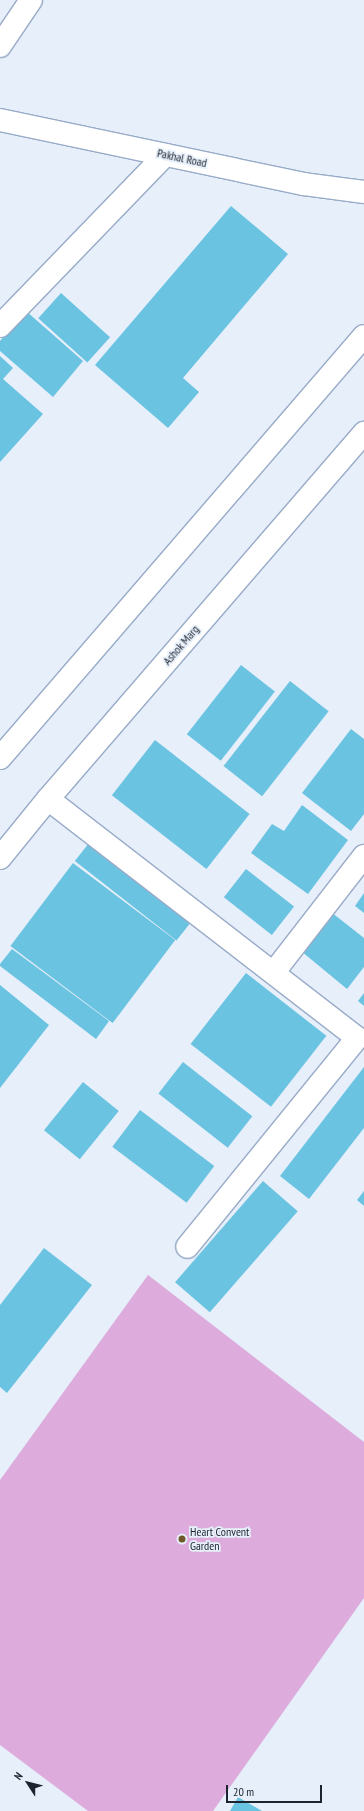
<!DOCTYPE html>
<style>
body{margin:0}
#map{position:relative;width:364px;height:1811px;overflow:hidden;background:#e6effa;font-family:"PT Sans Narrow",sans-serif}
div>[style]{position:absolute}
[style*='--x']{left:calc(var(--x)*1px);top:calc(var(--y)*1px);width:calc(var(--w)*1px);rotate:calc(var(--a)*1deg)}
.green>*{inset:0;background:#ddacdd}
.building>*{inset:0;background:#6bc3e2;transform-origin:0 0}
.roads{filter:drop-shadow(1px 0 #98abc7) drop-shadow(-1px 0 #98abc7) drop-shadow(0 1px #98abc7) drop-shadow(0 -1px #98abc7)}
.minor>*{height:22px;margin:-11px;padding:0 11px;transform-origin:11px;border-radius:11px;background:#fff}
.tertiary>*{height:22px;margin:-11px;padding:0 11px;transform-origin:11px;border-radius:11px;background:#fff}
.dots>*{width:11px;height:11px;translate:-50% -50%;box-sizing:border-box;border:2px solid #e6effa;border-radius:50%}
span{translate:-50% -50%;white-space:nowrap;text-align:center;line-height:1.15;-webkit-text-stroke:3.5px #e6effa;paint-order:stroke}
.street-label{font-size:12px;color:#1d242f}
.poi-label{font-size:12px;color:#1d242f}
.left{translate:0 -50%;text-align:left}
.north{position:absolute;left:8px;top:1763px;width:40px;height:40px;-webkit-text-stroke:3px #e6effa;paint-order:stroke;rotate:306deg;font-size:11px;font-weight:700;line-height:16px;text-align:center;color:#1d242f}
.north::after{content:'';display:block;margin:auto;width:14px;height:18px;background:#1d242f;clip-path:polygon(50% 0,100% 100%,50% 72%,0 100%)}
.scale{position:absolute;left:226px;top:1785px;width:96px;height:18px;box-sizing:border-box;border:2px solid #1d242f;border-top:0;padding-left:5px;font-size:12px;line-height:14px;white-space:nowrap;color:#1d242f;-webkit-text-stroke:3px #e6effa;paint-order:stroke}
</style>
<div id="map">
<div class="green">
<i style="clip-path:polygon(148px 1275px,364px 1442px,364px 1598px,213px 1811px,88px 1811px,0 1745px,0 1480px)"></i>
</div>
<div class="building">
<i style="clip-path:polygon(231px 206px,288px 254px,183px 378px,199px 392px,168px 428px,95px 365px)"></i>
<i style="left:61px;top:293px;width:66px;height:34px;rotate:42deg"></i>
<i style="clip-path:polygon(26px 311px,83px 361px,53px 397px,0 351px,0 341px)"></i>
<i style="clip-path:polygon(0 356px,13px 368px,3px 379px,43px 414px,0 462px)"></i>
<i style="left:241px;top:665px;width:43px;height:88px;rotate:38deg"></i>
<i style="left:290px;top:681px;width:49px;height:108px;rotate:38deg"></i>
<i style="clip-path:polygon(351px 729px,364px 739px,364px 814px,351px 831px,302px 793px)"></i>
<i style="left:155px;top:740px;width:120px;height:70px;rotate:38deg"></i>
<i style="clip-path:polygon(302px 805px,348px 840px,308px 894px,251px 853px,272px 824px,284px 831px)"></i>
<i style="left:89px;top:843px;width:129px;height:23px;rotate:38deg"></i>
<i style="left:73px;top:863px;width:128px;height:104px;rotate:37deg"></i>
<i style="left:246px;top:869px;width:61px;height:36px;rotate:38deg"></i>
<i style="clip-path:polygon(364px 893px,364px 913px,355px 906px)"></i>
<i style="clip-path:polygon(331px 912px,364px 938px,364px 967px,347px 989px,301px 951px)"></i>
<i style="clip-path:polygon(12px 949px,109px 1021px,96px 1039px,0 966px,0 964px)"></i>
<i style="left:246px;top:973px;width:102px;height:90px;rotate:38deg"></i>
<i style="clip-path:polygon(0 985px,49px 1025px,0 1088px)"></i>
<i style="clip-path:polygon(364px 993px,364px 1006px,358px 1001px)"></i>
<i style="left:183px;top:1062px;width:88px;height:40px;rotate:38deg"></i>
<i style="clip-path:polygon(364px 1067px,364px 1128px,309px 1199px,280px 1176px)"></i>
<i style="left:83px;top:1082px;width:46px;height:62px;rotate:39deg"></i>
<i style="left:140px;top:1110px;width:93px;height:46px;rotate:37deg"></i>
<i style="left:263px;top:1181px;width:46px;height:134px;rotate:41deg"></i>
<i style="clip-path:polygon(364px 1191px,364px 1206px,357px 1200px)"></i>
<i style="clip-path:polygon(44px 1248px,92px 1285px,7px 1393px,0 1387px,0 1305px)"></i>
<i style="clip-path:polygon(238px 1797px,262px 1811px,230px 1811px)"></i>
</div>
<div class="roads">
<div class="minor">
<i style="--x:0;--y:46;--w:55;--a:-56"></i>
<i style="--x:0;--y:326;--w:238;--a:-46"></i>
<i style="--x:48;--y:799;--w:391;--a:37.7"></i>
<i style="--x:357;--y:1038;--w:269;--a:129.1"></i>
<i style="--x:274;--y:972;--w:147;--a:-52.2"></i>
</div>
<div class="tertiary">
<i style="--x:0;--y:120;--w:311;--a:11.9"></i>
<i style="--x:304;--y:184;--w:61;--a:7.6"></i>
<i style="--x:0;--y:758;--w:557;--a:-49.22"></i>
<i style="--x:0;--y:858;--w:76;--a:-50.9"></i>
<i style="--x:48;--y:799;--w:484;--a:-49.2"></i>
</div>
</div>
<div class="dots">
<i style="left:182px;top:1539px;background:#6e5827"></i>
</div>
<div class="street-label">
<span style="left:182px;top:158px;rotate:12deg">Pakhal Road</span>
<span style="left:181px;top:645px;rotate:-49deg">Ashok Marg</span>
</div>
<div class="poi-label">
<span class="left" style="left:190px;top:1539px">Heart Convent<br>Garden</span>
</div>
<div class="north">N</div>
<div class="scale">20 m</div>
</div>
